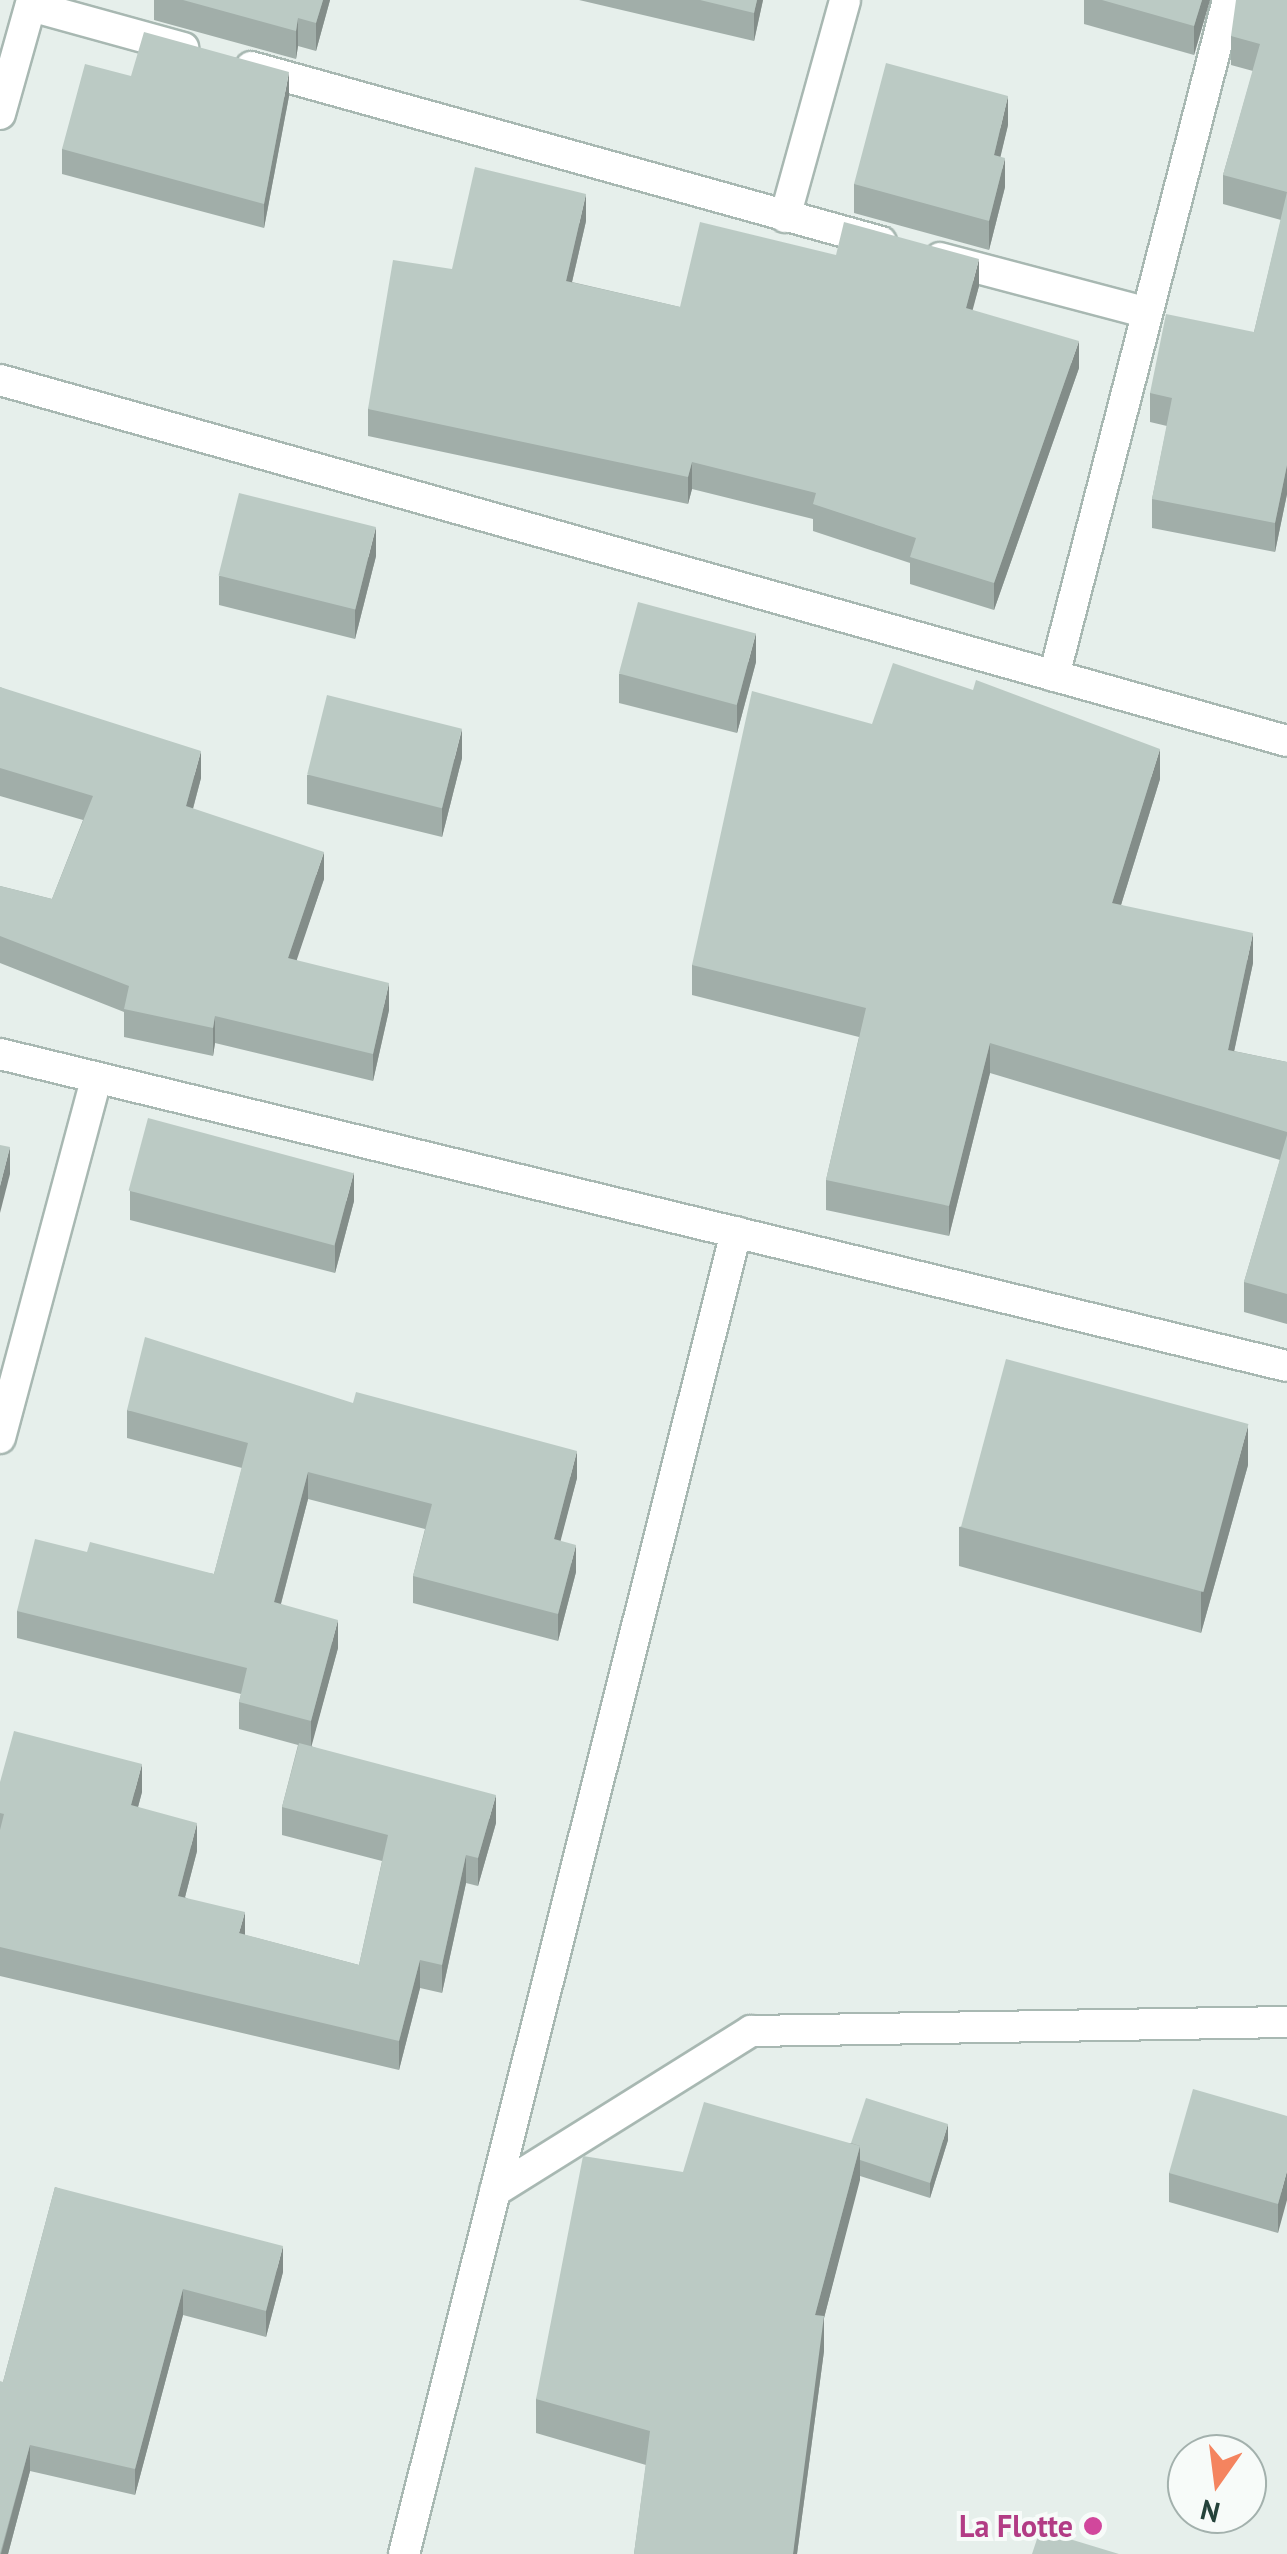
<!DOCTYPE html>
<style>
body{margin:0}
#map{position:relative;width:1287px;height:2554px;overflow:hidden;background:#e6efeb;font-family:"PT Sans",sans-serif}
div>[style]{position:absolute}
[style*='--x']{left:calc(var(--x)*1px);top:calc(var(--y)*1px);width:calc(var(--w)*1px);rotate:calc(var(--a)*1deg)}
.roads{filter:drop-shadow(2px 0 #a8b8b2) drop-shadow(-2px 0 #a8b8b2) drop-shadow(0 2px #a8b8b2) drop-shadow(0 -2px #a8b8b2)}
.minor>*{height:30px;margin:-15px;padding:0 15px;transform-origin:15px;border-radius:15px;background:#fff}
.wall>*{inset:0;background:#a1aea9}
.shaded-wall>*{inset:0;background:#838d89}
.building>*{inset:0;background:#bbcac4;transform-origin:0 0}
.dots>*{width:28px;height:28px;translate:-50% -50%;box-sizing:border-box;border:5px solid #f7fbf9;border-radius:50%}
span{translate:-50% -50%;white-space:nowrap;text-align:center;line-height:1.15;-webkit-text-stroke:8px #f7fbf9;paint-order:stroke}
.hotel-label{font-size:30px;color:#b23c85;font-weight:700}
.right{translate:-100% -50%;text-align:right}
.north{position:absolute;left:1167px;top:2434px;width:100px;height:100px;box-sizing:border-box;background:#f7fbf9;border:2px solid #a3b1ad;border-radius:50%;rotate:194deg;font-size:28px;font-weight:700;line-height:40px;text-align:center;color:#24423a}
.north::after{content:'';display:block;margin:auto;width:35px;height:45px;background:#f4845f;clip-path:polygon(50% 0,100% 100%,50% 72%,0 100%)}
</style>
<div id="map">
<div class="roads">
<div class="minor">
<i style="--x:31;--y:6;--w:158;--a:15.4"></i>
<i style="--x:251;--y:67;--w:654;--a:15.52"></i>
<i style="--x:0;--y:114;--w:118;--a:-74.3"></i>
<i style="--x:785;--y:217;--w:225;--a:-74.5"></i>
<i style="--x:940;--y:258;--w:212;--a:14.8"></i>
<i style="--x:0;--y:380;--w:1337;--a:15.67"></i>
<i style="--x:1054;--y:676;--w:698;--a:-75.57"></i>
<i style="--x:0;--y:1054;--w:1324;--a:13.63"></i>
<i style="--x:0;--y:1438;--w:372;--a:-75"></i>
<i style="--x:495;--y:2191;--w:302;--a:-32"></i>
<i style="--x:751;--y:2031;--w:536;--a:-0.96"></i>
<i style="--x:404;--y:2554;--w:1363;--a:-75.9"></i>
</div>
</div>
<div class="wall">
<i style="clip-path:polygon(154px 0,330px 0,316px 51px,298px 46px,296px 59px,154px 20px)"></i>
<i style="clip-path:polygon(579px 0,763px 0,754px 41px)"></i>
<i style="clip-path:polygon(1084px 0,1210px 0,1194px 55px,1084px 24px)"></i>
<i style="clip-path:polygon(1287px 0,1287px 494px,1275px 552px,1152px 528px,1152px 499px,1167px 426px,1150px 422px,1150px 393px,1254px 332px,1281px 220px,1223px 204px,1223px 175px,1253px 71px,1231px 65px,1231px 36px)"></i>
<i style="clip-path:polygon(289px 96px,264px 228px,62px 174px,62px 149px)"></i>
<i style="clip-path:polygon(1008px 125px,1000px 157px,1005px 187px,989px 250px,854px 213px,854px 184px)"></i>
<i style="clip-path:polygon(586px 221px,572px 282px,680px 307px,836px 255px,979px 286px,972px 310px,1079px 368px,994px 610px,910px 584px,910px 563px,813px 531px,813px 519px,692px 489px,688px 504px,368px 436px,368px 409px,452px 269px)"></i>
<i style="clip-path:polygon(376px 556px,355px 639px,219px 605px,219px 576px)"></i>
<i style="clip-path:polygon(756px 662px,737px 733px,619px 703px,619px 674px)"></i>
<i style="clip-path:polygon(0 687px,201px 778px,193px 809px,324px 879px,296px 960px,389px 1010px,373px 1081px,215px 1043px,213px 1056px,124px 1037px,124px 1012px,0 963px,0 886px,52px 899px,83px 820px,0 796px)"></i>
<i style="clip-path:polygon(872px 724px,1160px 779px,1121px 905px,1253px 963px,1234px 1051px,1287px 1062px,1287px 1324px,1244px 1312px,1244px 1282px,1280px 1160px,990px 1073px,949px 1236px,826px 1210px,826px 1180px,859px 1037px,692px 995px,692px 965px)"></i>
<i style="clip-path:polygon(462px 758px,442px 837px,307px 804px,307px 775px)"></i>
<i style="clip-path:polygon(130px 1191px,354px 1201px,335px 1273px,130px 1220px)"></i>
<i style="clip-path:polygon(127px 1410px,577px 1478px,560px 1541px,576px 1572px,558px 1641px,413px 1603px,413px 1576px,425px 1529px,308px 1499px,281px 1604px,338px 1648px,311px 1746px,496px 1823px,478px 1886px,466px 1883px,442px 1993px,420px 1988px,399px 2070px,0 1976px,0 1782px,142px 1792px,138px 1807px,197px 1851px,185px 1897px,245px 1935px,359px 1965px,382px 1861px,282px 1835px,282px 1807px,298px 1745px,239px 1729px,239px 1702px,241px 1694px,17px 1638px,17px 1611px,87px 1552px,214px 1574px,242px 1468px,127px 1438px)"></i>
<i style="clip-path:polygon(1248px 1465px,1201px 1633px,959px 1566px,959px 1527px)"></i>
<i style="clip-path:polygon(1287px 2116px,1278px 2233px,1169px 2202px,1169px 2173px)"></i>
<i style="clip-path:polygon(948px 2140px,930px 2198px,860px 2176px,824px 2318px,824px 2351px,797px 2554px,634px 2554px,646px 2465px,536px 2433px,536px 2399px,683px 2172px,851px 2143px)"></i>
<i style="clip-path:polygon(55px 2187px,283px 2272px,266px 2337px,183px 2315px,135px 2495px,30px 2471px,8px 2554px,0 2554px,3px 2382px)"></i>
</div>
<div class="shaded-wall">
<i style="clip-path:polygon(323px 0,330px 0,316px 51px,316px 23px)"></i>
<i style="clip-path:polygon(757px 0,763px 0,754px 41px,754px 13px)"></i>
<i style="clip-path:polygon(1202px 0,1210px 0,1194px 55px,1194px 26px)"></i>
<i style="clip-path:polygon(298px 18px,298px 46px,296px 59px,296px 31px)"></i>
<i style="clip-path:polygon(289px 72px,289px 96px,264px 228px,264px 204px)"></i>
<i style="clip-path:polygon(1008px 96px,1008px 125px,994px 184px,994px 155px)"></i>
<i style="clip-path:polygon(1005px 158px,1005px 187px,989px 250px,989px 221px)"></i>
<i style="clip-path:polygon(586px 194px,586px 221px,566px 308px,566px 281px)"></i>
<i style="clip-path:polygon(979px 259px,979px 286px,966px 335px,966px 308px)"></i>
<i style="clip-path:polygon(1079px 341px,1079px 368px,994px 610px,994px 583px)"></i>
<i style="clip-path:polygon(692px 462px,692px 489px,688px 504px,688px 477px)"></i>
<i style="clip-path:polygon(1287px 465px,1287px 494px,1275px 552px,1275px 523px)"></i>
<i style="clip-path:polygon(376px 527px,376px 556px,355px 639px,355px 610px)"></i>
<i style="clip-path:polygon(756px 633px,756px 662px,737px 733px,737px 704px)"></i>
<i style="clip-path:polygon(462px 729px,462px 758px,442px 837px,442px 808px)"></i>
<i style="clip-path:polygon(1160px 749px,1160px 779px,1112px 934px,1112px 903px)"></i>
<i style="clip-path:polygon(201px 751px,201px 778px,186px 834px,186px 806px)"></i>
<i style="clip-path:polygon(324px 852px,324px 879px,288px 986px,288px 958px)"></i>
<i style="clip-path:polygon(1253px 933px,1253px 963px,1228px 1080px,1228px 1050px)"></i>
<i style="clip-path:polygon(389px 983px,389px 1010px,373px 1081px,373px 1054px)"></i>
<i style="clip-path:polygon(215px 1016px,215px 1043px,213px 1056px,213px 1028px)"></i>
<i style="clip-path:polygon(990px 1043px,990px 1073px,949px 1236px,949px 1206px)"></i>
<i style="clip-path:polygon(10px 1147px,10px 1174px,0 1213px,0 1186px)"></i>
<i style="clip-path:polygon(354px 1172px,354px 1201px,335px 1273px,335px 1244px)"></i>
<i style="clip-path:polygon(1248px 1426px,1248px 1465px,1201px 1633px,1201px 1593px)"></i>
<i style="clip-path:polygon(577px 1451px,577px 1478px,554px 1566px,554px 1539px)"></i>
<i style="clip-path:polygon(308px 1472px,308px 1499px,274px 1630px,274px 1602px)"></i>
<i style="clip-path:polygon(576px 1545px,576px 1572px,558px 1641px,558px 1614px)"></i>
<i style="clip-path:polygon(338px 1620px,338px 1648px,311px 1748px,311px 1721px)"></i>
<i style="clip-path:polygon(142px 1764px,142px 1792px,131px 1833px,131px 1805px)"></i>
<i style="clip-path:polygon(496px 1795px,496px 1823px,478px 1886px,478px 1858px)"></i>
<i style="clip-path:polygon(197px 1823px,197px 1851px,178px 1924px,178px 1896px)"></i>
<i style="clip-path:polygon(466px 1855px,466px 1883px,442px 1993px,442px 1965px)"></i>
<i style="clip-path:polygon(245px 1912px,245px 1940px,239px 1933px)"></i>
<i style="clip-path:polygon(420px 1960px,420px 1988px,399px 2070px,399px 2041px)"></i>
<i style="clip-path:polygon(948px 2124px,948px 2140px,930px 2198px,930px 2183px)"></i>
<i style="clip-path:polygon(860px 2146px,860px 2180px,824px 2318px,824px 2351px,797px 2554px,793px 2554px,815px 2315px)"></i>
<i style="clip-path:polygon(1287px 2171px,1287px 2200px,1278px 2233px,1278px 2204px)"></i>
<i style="clip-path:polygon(283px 2246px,283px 2272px,266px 2337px,266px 2311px)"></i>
<i style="clip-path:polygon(183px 2289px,183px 2315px,135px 2495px,135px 2469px)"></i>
<i style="clip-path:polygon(30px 2445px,30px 2471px,8px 2554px,1px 2554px)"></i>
</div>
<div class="building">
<i style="clip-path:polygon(183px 0,323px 0,316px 23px,298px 18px,296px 31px)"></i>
<i style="clip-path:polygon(700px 0,757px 0,754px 13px)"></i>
<i style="clip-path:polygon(1102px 0,1202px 0,1194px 26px)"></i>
<i style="clip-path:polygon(1236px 0,1287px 0,1287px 465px,1275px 523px,1152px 499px,1172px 398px,1150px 393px,1166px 314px,1254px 332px,1287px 192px,1223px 175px,1260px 44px,1231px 36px)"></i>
<i style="clip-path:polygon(144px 32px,289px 72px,264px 204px,62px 149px,85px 64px,131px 76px)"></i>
<i style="clip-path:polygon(886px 63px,1008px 96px,994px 155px,1005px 158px,989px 221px,854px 184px)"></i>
<i style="clip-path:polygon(475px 167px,586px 194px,566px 281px,680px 307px,700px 222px,836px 255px,844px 222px,979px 259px,966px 308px,1079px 341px,994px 583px,910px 557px,916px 538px,813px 504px,816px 493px,692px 462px,688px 477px,368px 409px,393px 260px,452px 269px)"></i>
<i style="left:239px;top:493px;width:141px;height:85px;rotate:14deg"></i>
<i style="left:638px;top:602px;width:122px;height:74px;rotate:15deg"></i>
<i style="clip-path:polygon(893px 663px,973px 690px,976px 680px,1160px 749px,1112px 903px,1253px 933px,1228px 1050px,1287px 1062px,1287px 1132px,990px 1043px,949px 1206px,826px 1180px,866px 1008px,692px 965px,752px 691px,872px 724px)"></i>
<i style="clip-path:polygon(0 687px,201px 751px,186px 806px,324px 852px,288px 958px,389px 983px,373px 1054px,215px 1016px,213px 1028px,124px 1009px,129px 986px,0 936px,0 886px,52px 899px,93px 796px,0 768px)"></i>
<i style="left:327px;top:695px;width:139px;height:82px;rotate:14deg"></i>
<i style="left:148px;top:1118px;width:213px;height:75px;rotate:15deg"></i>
<i style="clip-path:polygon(1287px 1135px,1287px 1294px,1244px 1282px)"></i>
<i style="clip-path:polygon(0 1145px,10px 1147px,0 1186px)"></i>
<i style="clip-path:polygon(145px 1337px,353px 1403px,356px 1392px,577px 1451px,554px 1539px,576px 1545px,558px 1614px,413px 1576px,432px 1504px,308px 1472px,274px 1602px,338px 1620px,311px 1721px,239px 1702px,247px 1668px,17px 1611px,35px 1539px,87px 1552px,90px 1542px,214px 1574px,248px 1443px,127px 1410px)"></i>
<i style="left:1006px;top:1359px;width:251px;height:174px;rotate:15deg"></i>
<i style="clip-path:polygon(14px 1731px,142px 1764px,131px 1805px,197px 1823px,178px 1896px,245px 1912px,239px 1933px,359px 1965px,388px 1835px,282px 1807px,299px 1743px,496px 1795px,478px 1858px,466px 1855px,442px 1965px,420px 1960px,399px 2041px,0 1947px,0 1830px,4px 1814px,0 1813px,0 1782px)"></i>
<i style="clip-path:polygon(1193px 2089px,1287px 2116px,1287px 2171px,1278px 2204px,1169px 2173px)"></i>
<i style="clip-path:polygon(866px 2098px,948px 2124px,930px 2183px,860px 2160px,860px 2146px,851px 2143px)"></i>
<i style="clip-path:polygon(704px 2102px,860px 2146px,815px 2315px,824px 2316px,793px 2554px,634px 2554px,650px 2431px,536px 2399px,583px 2156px,683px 2172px)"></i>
<i style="clip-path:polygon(55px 2187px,283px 2246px,266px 2311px,183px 2289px,135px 2469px,30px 2445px,0 2554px,0 2381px,3px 2382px)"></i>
<i style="clip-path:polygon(1040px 2530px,1119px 2554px,1032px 2554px)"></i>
</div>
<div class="dots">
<i style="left:1093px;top:2526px;background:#d1479c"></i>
</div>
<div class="hotel-label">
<span class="right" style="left:1073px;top:2526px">La Flotte</span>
</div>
<div class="north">N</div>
</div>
